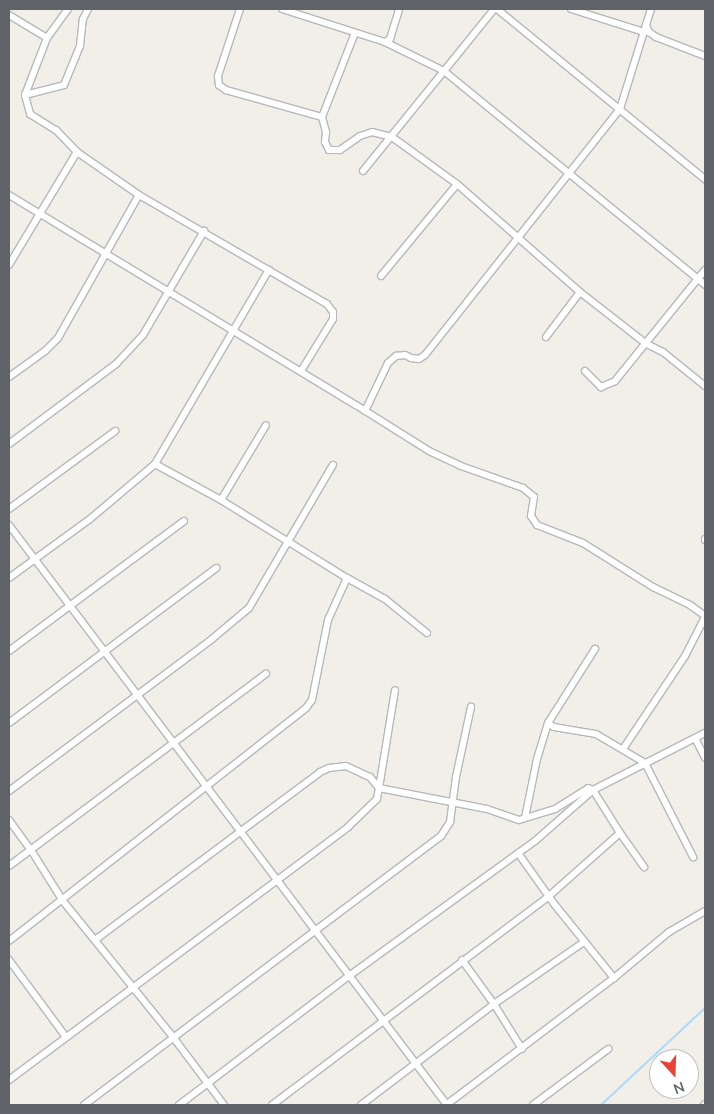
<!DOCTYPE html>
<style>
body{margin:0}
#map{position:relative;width:714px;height:1114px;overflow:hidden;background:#f1efe8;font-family:"Nunito Sans",sans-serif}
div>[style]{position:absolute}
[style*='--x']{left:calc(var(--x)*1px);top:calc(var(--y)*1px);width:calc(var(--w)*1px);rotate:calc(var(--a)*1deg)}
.stream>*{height:2px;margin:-1px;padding:0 1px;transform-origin:1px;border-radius:1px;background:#aadaff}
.roads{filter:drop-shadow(1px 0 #b5b8bc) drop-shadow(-1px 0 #b5b8bc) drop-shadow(0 1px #b5b8bc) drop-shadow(0 -1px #b5b8bc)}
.minor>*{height:6px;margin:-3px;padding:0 3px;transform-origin:3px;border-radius:3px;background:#fff}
span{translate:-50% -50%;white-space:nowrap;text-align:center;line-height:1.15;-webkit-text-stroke:4px #fff;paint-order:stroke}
.frame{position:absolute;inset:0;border:10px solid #5f6368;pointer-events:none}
.north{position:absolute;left:649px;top:1049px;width:50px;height:50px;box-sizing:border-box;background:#fff;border:1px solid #bfc1c3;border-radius:50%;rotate:160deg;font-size:14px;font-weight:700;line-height:20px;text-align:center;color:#5f6368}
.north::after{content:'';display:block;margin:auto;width:18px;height:22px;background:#ea4335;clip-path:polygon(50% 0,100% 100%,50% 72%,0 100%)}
</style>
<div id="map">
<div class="stream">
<i style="--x:601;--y:1105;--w:142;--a:-43"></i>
</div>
<div class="roads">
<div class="minor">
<i style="--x:68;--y:9;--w:36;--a:126"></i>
<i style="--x:47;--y:38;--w:61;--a:111.1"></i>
<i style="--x:25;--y:95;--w:20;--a:75"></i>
<i style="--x:30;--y:114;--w:31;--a:32"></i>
<i style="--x:56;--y:130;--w:30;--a:46"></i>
<i style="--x:77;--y:152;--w:75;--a:34.7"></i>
<i style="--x:139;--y:195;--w:217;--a:30.1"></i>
<i style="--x:327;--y:304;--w:10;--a:53"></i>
<i style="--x:333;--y:312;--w:7;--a:90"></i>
<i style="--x:333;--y:319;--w:61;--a:121.6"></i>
<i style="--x:240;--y:9;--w:71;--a:108.2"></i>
<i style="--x:218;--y:76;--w:9;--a:84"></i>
<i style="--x:219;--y:85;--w:9;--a:36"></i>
<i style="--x:226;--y:90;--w:100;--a:15.7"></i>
<i style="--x:322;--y:117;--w:16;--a:75"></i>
<i style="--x:326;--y:132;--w:10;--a:96"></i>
<i style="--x:325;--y:142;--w:9;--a:63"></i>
<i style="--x:329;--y:150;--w:11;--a:0"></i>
<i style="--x:340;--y:150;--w:24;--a:-35"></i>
<i style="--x:360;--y:136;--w:13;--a:-18"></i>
<i style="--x:372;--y:132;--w:21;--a:14"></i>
<i style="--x:392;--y:137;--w:80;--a:35.9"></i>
<i style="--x:457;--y:184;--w:164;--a:41.3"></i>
<i style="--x:580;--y:292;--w:83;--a:38.1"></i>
<i style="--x:645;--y:343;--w:20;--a:27"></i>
<i style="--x:663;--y:352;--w:54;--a:39"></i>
<i style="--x:282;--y:9;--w:108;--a:17.8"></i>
<i style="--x:385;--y:42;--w:66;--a:26.2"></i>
<i style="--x:444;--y:71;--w:338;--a:39.3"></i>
<i style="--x:497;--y:9;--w:269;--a:39.3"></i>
<i style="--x:571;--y:9;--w:77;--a:17.5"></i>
<i style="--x:9;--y:15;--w:44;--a:31.2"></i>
<i style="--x:646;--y:25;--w:8;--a:67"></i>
<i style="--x:649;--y:32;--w:9;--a:36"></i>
<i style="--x:656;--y:37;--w:53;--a:21.2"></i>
<i style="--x:385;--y:42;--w:6;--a:-31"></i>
<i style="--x:390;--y:39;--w:31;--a:-73"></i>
<i style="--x:25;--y:95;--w:40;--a:-14.4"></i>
<i style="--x:64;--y:85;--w:42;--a:-67.7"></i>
<i style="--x:80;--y:46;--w:27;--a:-84"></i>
<i style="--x:83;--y:19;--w:11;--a:-63"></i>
<i style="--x:322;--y:117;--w:90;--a:-68.6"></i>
<i style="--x:363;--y:171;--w:208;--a:-51"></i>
<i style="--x:9;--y:195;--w:406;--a:31.2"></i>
<i style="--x:356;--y:405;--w:86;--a:32.2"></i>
<i style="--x:429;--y:451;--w:35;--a:25"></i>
<i style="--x:461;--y:466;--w:66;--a:19.5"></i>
<i style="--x:523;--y:488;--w:14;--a:39"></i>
<i style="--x:534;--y:497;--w:19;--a:99"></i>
<i style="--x:531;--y:516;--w:11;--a:56"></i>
<i style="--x:537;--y:525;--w:49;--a:21.4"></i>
<i style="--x:583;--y:543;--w:83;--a:32.2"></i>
<i style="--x:653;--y:587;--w:41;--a:25.9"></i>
<i style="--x:690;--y:605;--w:19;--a:36"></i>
<i style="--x:9;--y:265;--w:132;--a:-59"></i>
<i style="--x:381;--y:276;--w:119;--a:-50.4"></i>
<i style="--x:546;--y:337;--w:56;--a:-52.9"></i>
<i style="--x:585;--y:371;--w:23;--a:45"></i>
<i style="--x:601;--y:387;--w:15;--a:-23"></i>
<i style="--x:615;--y:381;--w:143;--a:-51"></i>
<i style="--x:9;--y:377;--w:44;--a:-35.8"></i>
<i style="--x:45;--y:351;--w:18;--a:-45"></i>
<i style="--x:58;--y:338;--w:164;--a:-60.5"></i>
<i style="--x:365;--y:411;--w:53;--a:-64.4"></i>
<i style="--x:388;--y:363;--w:11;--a:-41"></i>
<i style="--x:396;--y:356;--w:9;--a:-6"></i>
<i style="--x:405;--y:355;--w:7;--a:27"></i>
<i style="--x:411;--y:358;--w:8;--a:7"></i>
<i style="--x:419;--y:359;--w:7;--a:-34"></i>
<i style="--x:425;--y:355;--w:314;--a:-51.6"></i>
<i style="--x:620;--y:109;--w:105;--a:-72.8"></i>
<i style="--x:9;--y:444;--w:134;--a:-36.8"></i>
<i style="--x:116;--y:364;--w:40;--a:-47"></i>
<i style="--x:143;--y:335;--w:121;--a:-59.6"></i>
<i style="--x:155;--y:464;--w:75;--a:28.6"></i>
<i style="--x:221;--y:500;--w:148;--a:31.8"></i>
<i style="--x:347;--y:578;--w:43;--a:28.9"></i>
<i style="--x:385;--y:599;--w:54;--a:39"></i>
<i style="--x:221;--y:500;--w:87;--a:-59"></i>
<i style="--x:9;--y:509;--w:132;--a:-36.3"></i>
<i style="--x:9;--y:525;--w:727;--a:52.94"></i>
<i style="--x:705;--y:540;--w:1;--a:-90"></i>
<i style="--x:9;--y:578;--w:100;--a:-36.1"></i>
<i style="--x:90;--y:519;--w:85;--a:-40.2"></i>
<i style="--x:155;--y:464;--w:225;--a:-59.6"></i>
<i style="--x:9;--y:651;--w:218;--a:-36.6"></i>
<i style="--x:9;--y:723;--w:259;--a:-36.8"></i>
<i style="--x:548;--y:723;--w:7;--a:34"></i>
<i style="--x:554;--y:727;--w:43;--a:9.5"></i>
<i style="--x:596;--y:734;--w:57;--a:30.6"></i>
<i style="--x:645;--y:763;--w:106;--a:62.9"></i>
<i style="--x:695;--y:738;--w:22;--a:63"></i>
<i style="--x:623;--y:749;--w:112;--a:-56.3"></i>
<i style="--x:685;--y:656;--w:44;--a:-62.9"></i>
<i style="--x:379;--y:788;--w:99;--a:-80.7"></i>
<i style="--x:9;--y:791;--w:254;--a:-36.8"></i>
<i style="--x:212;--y:639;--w:48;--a:-40"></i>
<i style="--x:249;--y:608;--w:166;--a:-59.6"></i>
<i style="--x:525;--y:818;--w:60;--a:-78.5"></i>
<i style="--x:537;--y:759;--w:38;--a:-73"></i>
<i style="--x:548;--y:723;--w:88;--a:-57.6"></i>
<i style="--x:9;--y:820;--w:37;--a:54"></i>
<i style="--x:31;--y:850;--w:60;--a:57.9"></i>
<i style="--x:63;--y:901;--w:175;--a:51"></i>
<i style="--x:173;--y:1037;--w:85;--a:53.1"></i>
<i style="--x:518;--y:853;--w:64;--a:54.6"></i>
<i style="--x:555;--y:905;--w:94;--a:51.1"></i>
<i style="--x:9;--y:866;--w:321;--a:-36.8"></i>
<i style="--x:95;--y:940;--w:281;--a:-36.7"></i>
<i style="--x:320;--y:772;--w:10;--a:-24"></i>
<i style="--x:329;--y:768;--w:17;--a:-7"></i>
<i style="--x:346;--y:766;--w:26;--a:25"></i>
<i style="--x:370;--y:777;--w:14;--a:51"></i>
<i style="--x:9;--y:941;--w:377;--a:-38.1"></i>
<i style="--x:306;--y:708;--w:10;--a:-53"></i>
<i style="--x:312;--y:700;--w:82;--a:-78.7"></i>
<i style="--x:328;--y:620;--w:46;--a:-65.7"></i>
<i style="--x:9;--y:960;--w:96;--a:53.5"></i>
<i style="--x:462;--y:960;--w:54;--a:54"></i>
<i style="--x:494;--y:1004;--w:53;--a:58.1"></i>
<i style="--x:9;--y:1080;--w:423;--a:-36.7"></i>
<i style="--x:348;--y:827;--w:40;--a:-44"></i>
<i style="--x:377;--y:799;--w:11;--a:-80"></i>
<i style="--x:379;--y:788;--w:110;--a:11"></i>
<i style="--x:487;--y:809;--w:34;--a:19"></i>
<i style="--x:519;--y:820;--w:38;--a:-17"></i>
<i style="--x:555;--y:809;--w:39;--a:-32"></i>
<i style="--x:588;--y:788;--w:5;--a:22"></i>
<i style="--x:593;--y:790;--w:51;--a:57.9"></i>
<i style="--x:620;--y:833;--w:42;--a:54.8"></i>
<i style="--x:84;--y:1105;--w:447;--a:-37"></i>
<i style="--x:441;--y:836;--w:17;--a:-57"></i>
<i style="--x:450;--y:822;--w:45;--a:-82.4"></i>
<i style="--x:456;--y:777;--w:72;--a:-77.9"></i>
<i style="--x:179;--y:1105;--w:213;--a:-37.2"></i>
<i style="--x:349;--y:976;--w:230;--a:-36"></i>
<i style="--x:535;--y:841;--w:77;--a:-41.3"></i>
<i style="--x:593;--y:790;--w:126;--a:-27"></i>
<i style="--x:272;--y:1105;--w:347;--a:-37"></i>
<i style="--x:549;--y:896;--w:95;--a:-41.6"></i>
<i style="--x:361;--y:1105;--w:167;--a:-37.2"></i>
<i style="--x:494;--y:1004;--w:109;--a:-34.6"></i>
<i style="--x:446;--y:1105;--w:211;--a:-37.1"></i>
<i style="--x:614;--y:978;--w:72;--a:-39.9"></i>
<i style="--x:669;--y:932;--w:42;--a:-30.3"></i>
<i style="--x:533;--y:1105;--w:94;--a:-36.7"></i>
<i style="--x:704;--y:1105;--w:1;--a:-45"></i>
</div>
</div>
<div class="frame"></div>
<div class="north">N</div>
</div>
